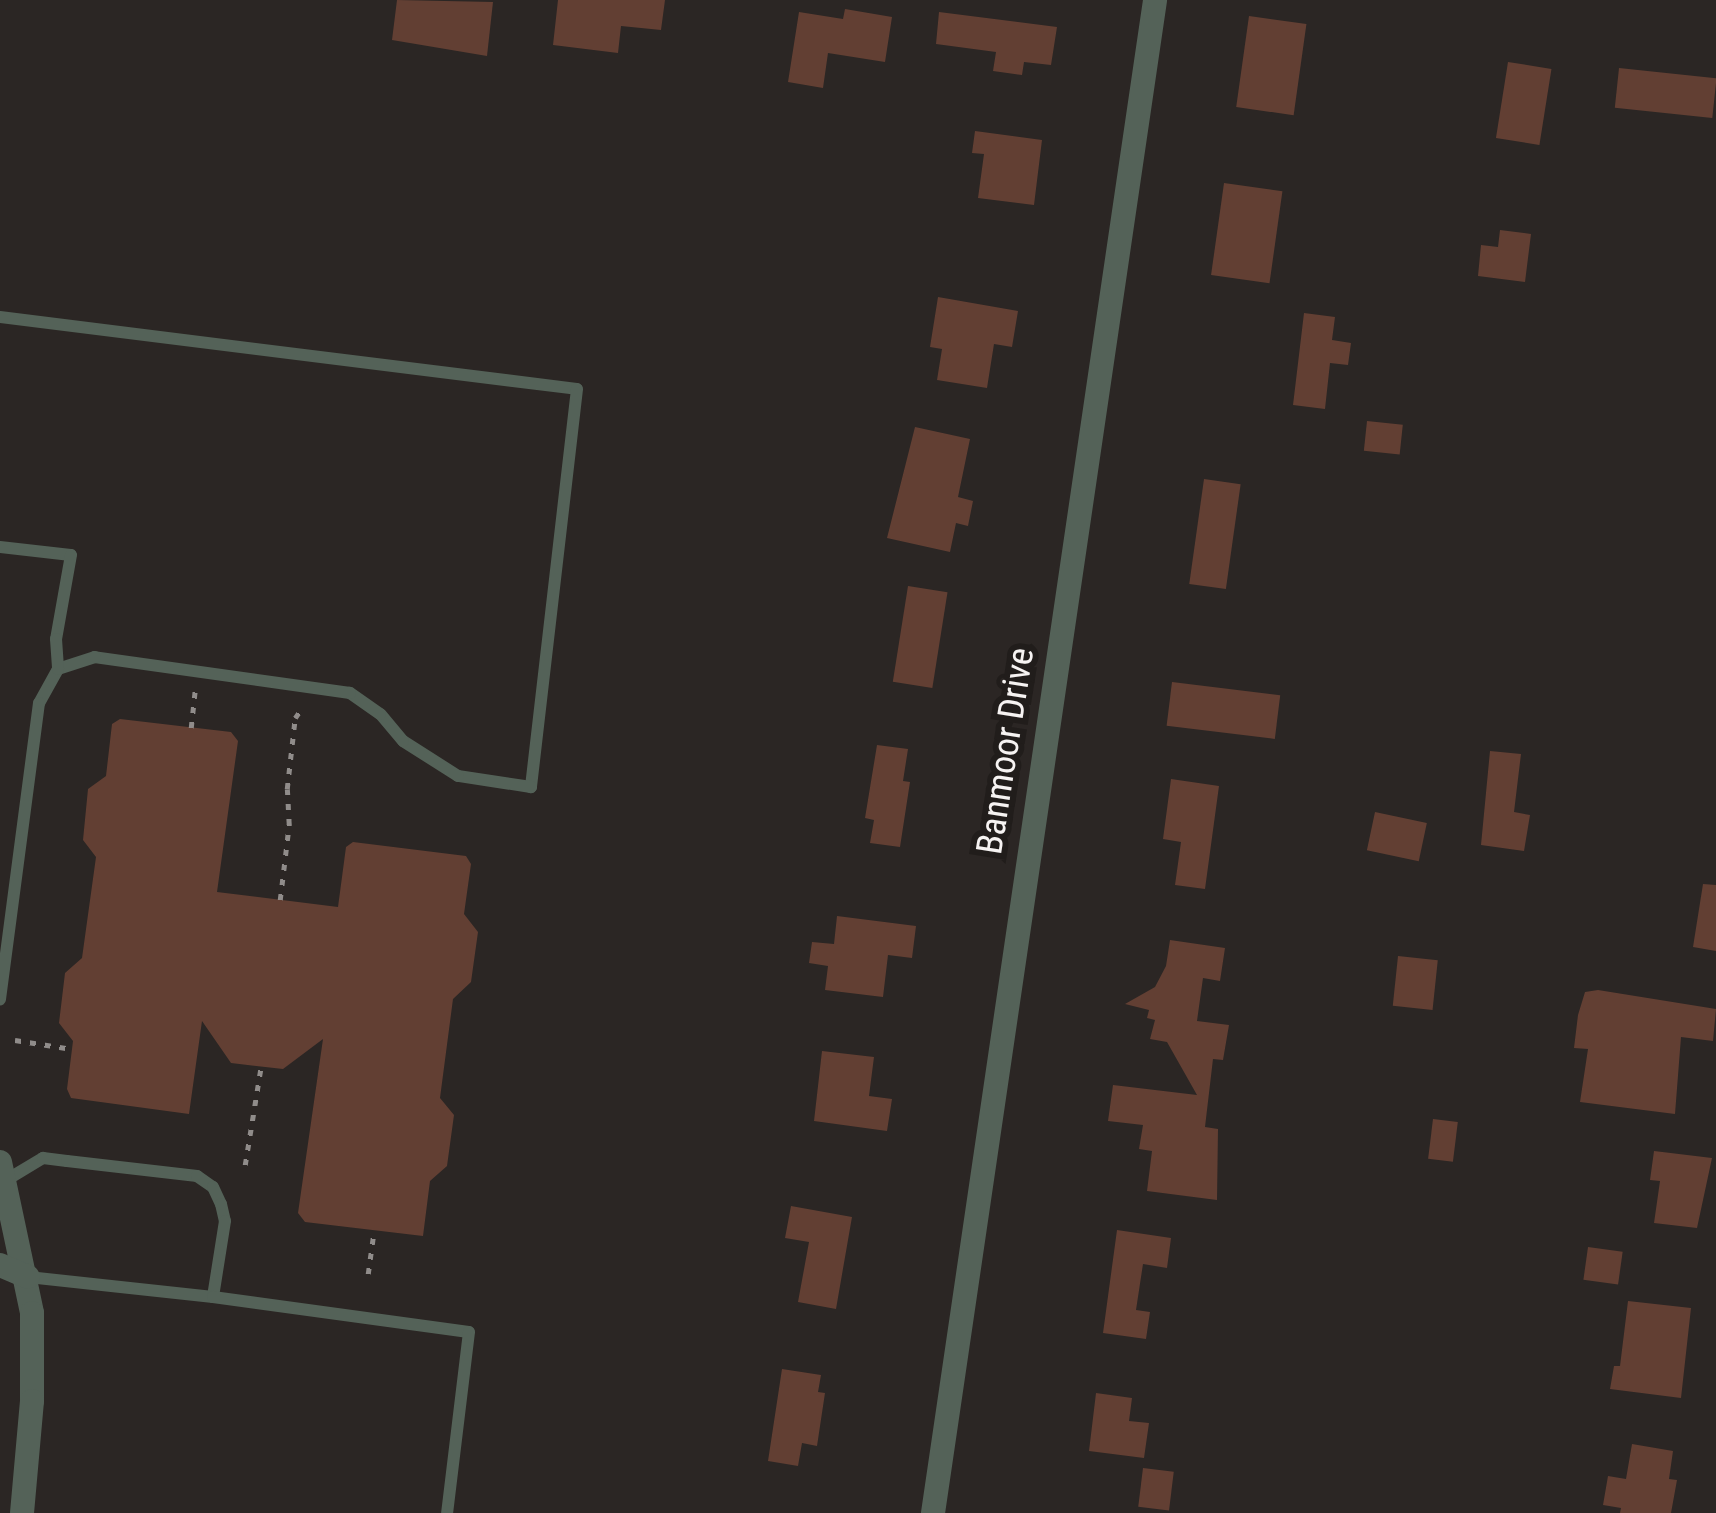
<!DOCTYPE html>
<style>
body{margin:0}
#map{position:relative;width:1716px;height:1513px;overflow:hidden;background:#2b2624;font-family:"Roboto Condensed",sans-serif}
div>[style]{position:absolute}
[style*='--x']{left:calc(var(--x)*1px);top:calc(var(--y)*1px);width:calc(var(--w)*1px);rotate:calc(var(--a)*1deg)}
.building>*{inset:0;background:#623f33;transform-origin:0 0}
.path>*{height:4.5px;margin-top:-2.25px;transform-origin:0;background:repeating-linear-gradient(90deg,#908c8a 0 6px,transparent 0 15px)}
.service>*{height:12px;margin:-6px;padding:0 6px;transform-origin:6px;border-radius:6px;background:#546258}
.minor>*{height:24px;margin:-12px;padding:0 12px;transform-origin:12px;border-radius:12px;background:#546258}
span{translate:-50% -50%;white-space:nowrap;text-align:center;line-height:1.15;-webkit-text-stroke:12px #211d1b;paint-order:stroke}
.street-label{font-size:36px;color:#f6f3f2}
</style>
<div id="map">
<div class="building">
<i style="clip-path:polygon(397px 0,493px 2px,487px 56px,392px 40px)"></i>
<i style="clip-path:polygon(558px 0,665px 0,661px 30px,621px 26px,618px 53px,553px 45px)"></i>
<i style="clip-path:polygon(845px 9px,892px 17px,885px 62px,828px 53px,823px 88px,788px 82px,799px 12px,843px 19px)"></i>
<i style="clip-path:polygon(939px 12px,1057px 27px,1051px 65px,1024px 62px,1022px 75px,993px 71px,996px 52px,936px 44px)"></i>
<i style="left:1249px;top:16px;width:58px;height:92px;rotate:8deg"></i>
<i style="left:1508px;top:62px;width:44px;height:77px;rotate:9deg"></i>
<i style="left:1619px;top:68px;width:98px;height:40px;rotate:6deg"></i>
<i style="clip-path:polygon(975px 131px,1042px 140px,1034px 205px,978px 198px,984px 154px,972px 153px)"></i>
<i style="left:1224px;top:183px;width:59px;height:93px;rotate:8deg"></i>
<i style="clip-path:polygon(1500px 230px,1531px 234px,1525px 282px,1478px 276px,1481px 245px,1498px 247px)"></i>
<i style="clip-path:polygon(938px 297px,1018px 311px,1012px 347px,994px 344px,987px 388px,937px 380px,942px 349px,930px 347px)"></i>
<i style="clip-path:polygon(1304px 313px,1335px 317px,1332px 340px,1351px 343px,1348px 365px,1330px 363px,1325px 409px,1293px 405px)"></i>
<i style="left:1367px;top:421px;width:36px;height:30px;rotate:6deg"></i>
<i style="clip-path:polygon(915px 427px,970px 439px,958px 497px,973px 501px,968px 526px,956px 523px,950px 552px,887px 538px)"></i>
<i style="left:1204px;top:479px;width:37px;height:106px;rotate:8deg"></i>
<i style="left:908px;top:586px;width:40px;height:97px;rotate:9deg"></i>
<i style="left:1172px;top:682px;width:109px;height:44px;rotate:7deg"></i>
<i style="clip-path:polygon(120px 719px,231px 732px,238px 741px,217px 892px,338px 907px,346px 847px,353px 842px,466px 856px,471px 864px,464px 914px,478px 932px,471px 982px,453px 999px,440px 1098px,454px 1115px,447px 1166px,430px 1181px,423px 1236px,305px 1222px,298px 1213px,323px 1039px,283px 1069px,231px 1063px,202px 1021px,189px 1114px,71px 1098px,67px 1089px,73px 1041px,59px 1023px,65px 973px,82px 958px,96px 857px,83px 840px,88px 789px,106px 776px,112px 724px)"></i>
<i style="clip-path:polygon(877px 745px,908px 749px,903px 781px,910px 782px,900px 847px,870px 843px,874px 820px,865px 818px)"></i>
<i style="clip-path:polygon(1490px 751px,1521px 754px,1514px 812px,1530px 815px,1524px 851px,1481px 845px)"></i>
<i style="clip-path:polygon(1171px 779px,1219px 786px,1205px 889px,1175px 885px,1181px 842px,1163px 839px)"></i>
<i style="left:1375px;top:812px;width:53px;height:39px;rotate:12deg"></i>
<i style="clip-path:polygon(1703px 884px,1716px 885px,1716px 951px,1693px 947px)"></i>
<i style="clip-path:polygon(837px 916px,916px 926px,912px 958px,888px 955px,883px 997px,825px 990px,828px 966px,809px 963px,812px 942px,834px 944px)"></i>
<i style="clip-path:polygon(1170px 940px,1225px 948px,1220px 981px,1203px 978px,1197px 1021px,1229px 1025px,1223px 1060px,1213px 1059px,1205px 1127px,1218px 1129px,1217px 1200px,1147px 1191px,1152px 1151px,1139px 1149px,1143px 1125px,1108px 1121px,1113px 1085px,1197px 1095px,1167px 1042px,1150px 1039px,1155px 1020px,1147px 1018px,1149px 1010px,1125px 1004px,1155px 987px,1166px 966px)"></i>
<i style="left:1398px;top:956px;width:40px;height:50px;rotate:6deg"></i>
<i style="clip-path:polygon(1598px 990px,1716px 1009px,1713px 1041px,1681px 1037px,1675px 1114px,1580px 1102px,1588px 1049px,1574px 1048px,1578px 1015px,1585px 992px)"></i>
<i style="clip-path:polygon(822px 1051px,874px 1057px,869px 1096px,892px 1099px,887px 1131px,814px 1121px)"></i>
<i style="left:1433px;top:1119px;width:25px;height:40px;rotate:7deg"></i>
<i style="clip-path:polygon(1654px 1151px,1712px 1158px,1697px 1228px,1654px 1223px,1660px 1181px,1650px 1180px)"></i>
<i style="clip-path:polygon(791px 1206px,852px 1217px,836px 1309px,798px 1302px,809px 1242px,785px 1238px)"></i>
<i style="clip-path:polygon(1117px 1230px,1171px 1238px,1167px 1268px,1143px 1264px,1136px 1310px,1150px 1312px,1146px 1339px,1103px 1333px)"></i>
<i style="left:1588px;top:1247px;width:35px;height:33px;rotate:8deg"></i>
<i style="clip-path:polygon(1628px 1301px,1691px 1308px,1681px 1398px,1610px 1389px,1614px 1366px,1620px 1366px)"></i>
<i style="clip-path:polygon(782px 1369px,821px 1375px,818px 1392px,825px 1393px,817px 1446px,802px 1443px,798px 1466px,768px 1461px)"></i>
<i style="clip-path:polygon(1096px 1393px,1132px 1398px,1129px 1421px,1149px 1423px,1144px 1458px,1089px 1451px)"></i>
<i style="clip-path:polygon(1632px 1444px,1673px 1451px,1669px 1479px,1677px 1480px,1671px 1513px,1620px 1513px,1621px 1508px,1603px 1505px,1608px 1476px,1626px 1479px)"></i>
<i style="left:1143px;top:1468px;width:31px;height:39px;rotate:7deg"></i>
</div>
<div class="path">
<i style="--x:191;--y:728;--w:37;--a:-84"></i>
<i style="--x:280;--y:900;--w:76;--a:-83.2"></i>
<i style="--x:289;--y:825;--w:36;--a:-93"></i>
<i style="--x:287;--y:789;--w:71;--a:-83.6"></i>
<i style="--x:295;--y:718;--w:12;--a:-55"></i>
<i style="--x:15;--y:1040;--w:58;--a:9"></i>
<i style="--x:245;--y:1165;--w:100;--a:-80.8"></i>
<i style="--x:368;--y:1274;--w:44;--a:-82.2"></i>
</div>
<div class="service">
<i style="--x:0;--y:317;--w:581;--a:7.11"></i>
<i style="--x:577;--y:389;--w:401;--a:96.6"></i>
<i style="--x:531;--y:787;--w:74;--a:-171.4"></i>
<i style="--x:458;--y:776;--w:65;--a:-147.5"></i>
<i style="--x:403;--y:741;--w:35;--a:-130"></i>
<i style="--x:380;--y:714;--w:37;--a:-145"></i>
<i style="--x:350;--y:693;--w:258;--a:-172"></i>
<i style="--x:95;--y:657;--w:39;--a:162"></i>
<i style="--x:58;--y:669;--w:39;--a:119"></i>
<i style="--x:39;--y:703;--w:299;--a:97.5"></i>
<i style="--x:0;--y:547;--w:71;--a:6.4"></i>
<i style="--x:71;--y:555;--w:85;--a:100.1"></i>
<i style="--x:56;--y:639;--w:30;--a:86"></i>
<i style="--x:8;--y:1179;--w:41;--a:-31"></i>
<i style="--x:43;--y:1158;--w:24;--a:7"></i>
<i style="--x:67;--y:1161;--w:131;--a:6.6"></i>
<i style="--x:197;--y:1176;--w:19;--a:35"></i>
<i style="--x:213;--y:1187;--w:19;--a:65"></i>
<i style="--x:221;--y:1204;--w:17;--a:77"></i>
<i style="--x:225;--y:1221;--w:77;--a:99"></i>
<i style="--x:213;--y:1297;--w:186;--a:-173.8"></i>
<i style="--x:213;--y:1297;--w:258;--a:7.8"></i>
<i style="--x:469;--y:1332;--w:182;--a:96.9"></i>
</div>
<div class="minor">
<i style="--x:0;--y:1162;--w:154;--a:78"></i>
<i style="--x:32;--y:1313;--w:88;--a:90"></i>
<i style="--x:32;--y:1401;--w:112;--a:95.1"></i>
<i style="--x:0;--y:1265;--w:30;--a:23"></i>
<i style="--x:933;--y:1513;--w:1529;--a:-81.65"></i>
</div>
<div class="street-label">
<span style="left:1006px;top:751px;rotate:-81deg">Banmoor Drive</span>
</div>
</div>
